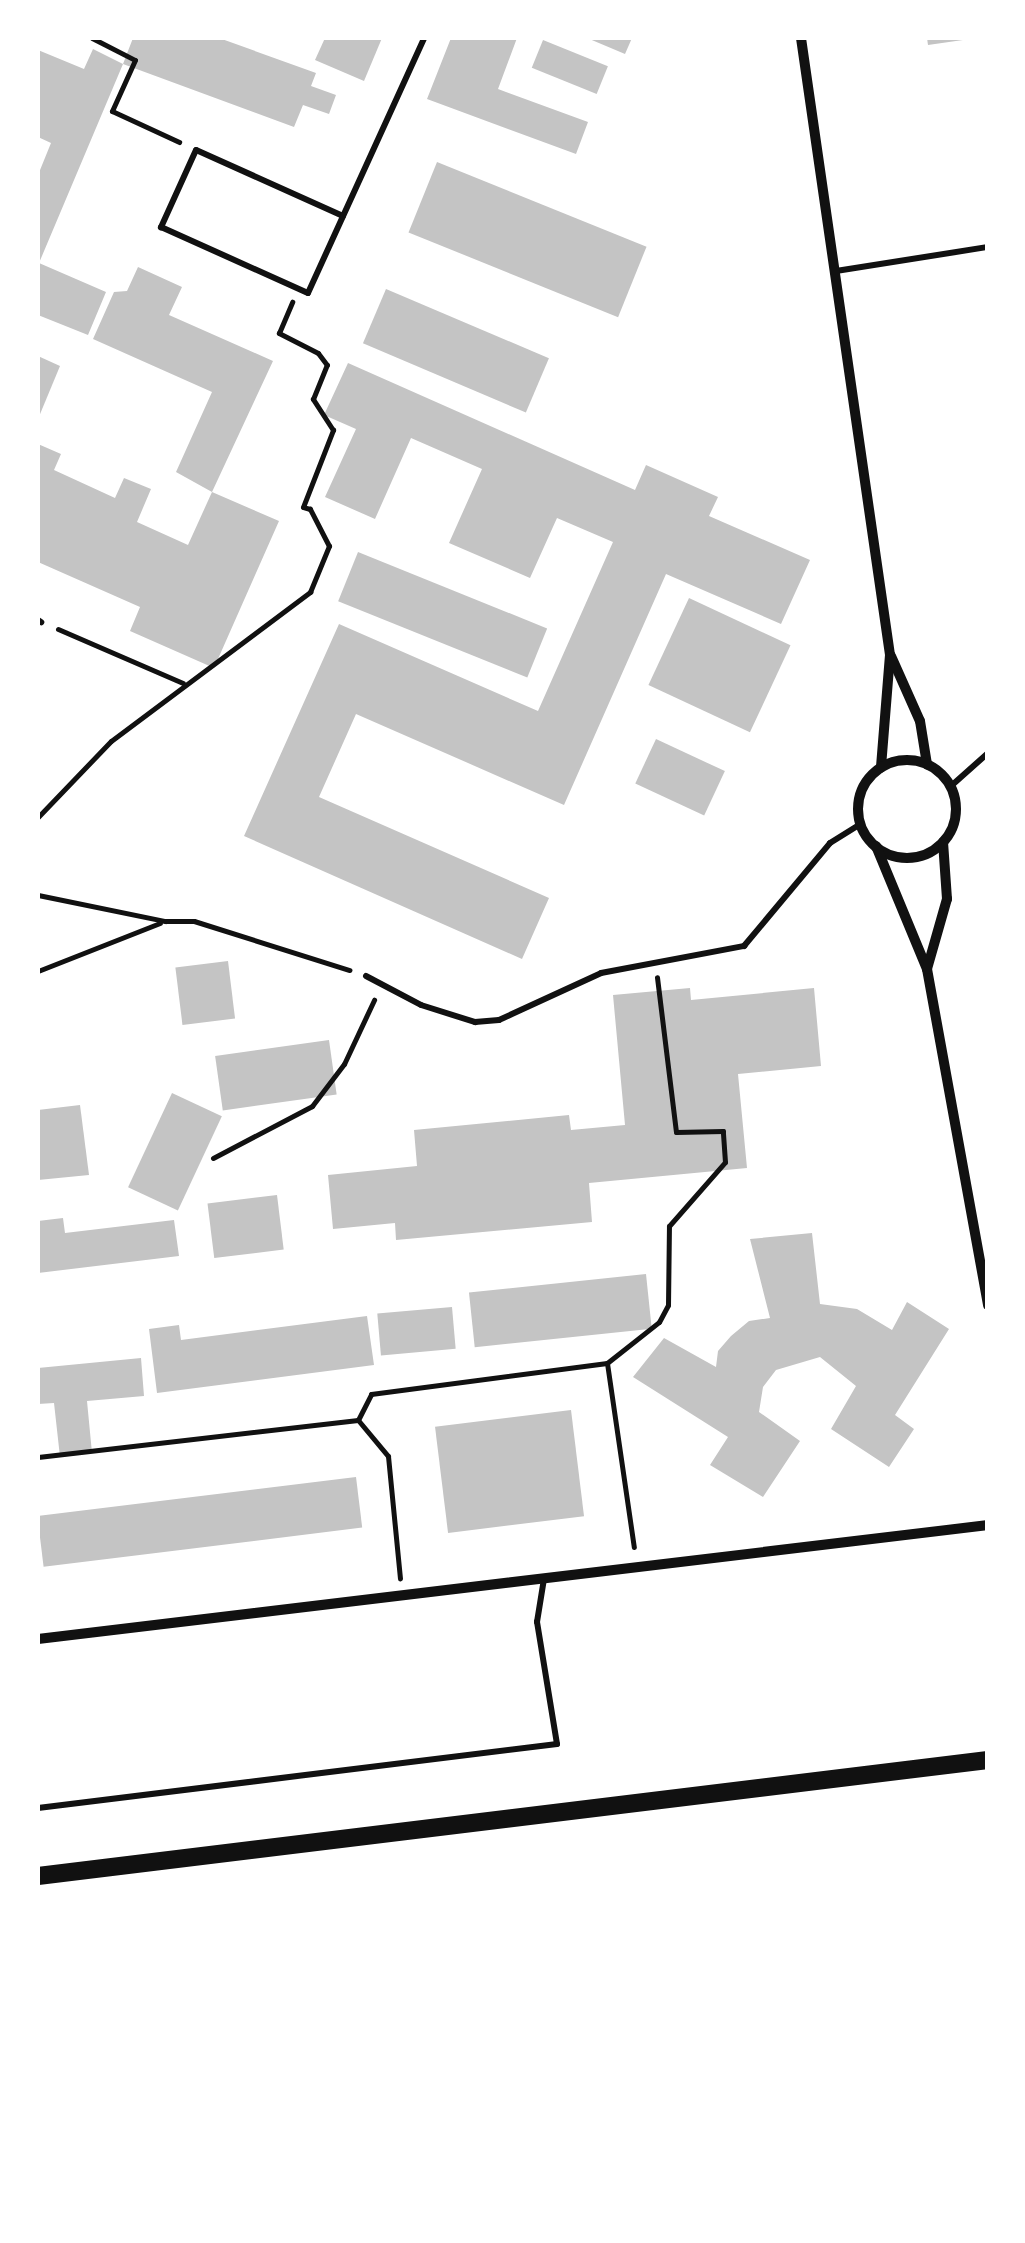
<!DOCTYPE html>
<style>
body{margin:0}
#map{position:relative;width:1025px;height:2243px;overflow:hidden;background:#fff;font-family:"Asap Condensed",sans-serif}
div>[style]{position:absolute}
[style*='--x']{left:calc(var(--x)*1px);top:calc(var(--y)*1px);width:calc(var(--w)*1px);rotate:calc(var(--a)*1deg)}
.building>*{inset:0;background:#c4c4c4;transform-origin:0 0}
.path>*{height:5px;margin:-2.5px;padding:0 2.5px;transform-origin:2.5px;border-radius:2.5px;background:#111}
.service>*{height:6px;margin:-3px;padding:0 3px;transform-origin:3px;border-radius:3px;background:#111}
.minor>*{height:10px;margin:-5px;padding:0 5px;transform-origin:5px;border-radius:5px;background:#111}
.minor>.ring{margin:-5px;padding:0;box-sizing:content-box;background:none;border:10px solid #111;border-radius:50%}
.tertiary>*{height:18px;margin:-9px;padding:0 9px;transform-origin:9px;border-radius:9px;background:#111}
span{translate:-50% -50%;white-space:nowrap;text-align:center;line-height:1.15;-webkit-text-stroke:8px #fff;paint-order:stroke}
.frame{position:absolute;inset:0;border:40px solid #fff;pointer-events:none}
</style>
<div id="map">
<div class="building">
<i style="clip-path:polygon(133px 38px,219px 38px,316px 73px,311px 86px,336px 95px,329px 114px,303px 105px,294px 127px,123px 64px)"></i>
<i style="clip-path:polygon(325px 38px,382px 38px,364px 81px,315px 60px)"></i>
<i style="clip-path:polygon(451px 38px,517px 38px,498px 89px,588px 122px,576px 154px,427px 99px)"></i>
<i style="clip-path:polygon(587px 38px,632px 38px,625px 54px)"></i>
<i style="clip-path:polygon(927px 38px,963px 38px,963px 40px,928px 45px)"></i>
<i style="left:543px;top:40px;width:70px;height:30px;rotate:22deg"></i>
<i style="clip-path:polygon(93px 49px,123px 64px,39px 263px,106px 292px,88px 335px,38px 315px,38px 175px,51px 143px,38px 137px,38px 50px,84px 69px)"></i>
<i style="left:437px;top:162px;width:226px;height:76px;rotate:22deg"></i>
<i style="clip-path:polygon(138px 267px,182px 287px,169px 315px,273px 361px,212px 492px,279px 521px,214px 668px,130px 631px,140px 607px,38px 562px,38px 444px,61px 454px,54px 470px,115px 498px,124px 478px,151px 489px,137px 522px,188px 545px,212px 492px,176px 472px,212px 392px,93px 339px,114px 292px,127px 291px)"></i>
<i style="left:386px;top:289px;width:177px;height:59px;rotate:23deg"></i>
<i style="clip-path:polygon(38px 356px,60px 366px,38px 419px)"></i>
<i style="clip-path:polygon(348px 363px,635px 490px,646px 465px,718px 497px,709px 516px,810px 560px,781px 624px,666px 574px,564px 805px,356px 714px,319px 797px,549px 898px,522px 959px,244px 836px,339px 624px,538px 711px,613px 542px,557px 518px,530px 578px,449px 543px,482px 469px,411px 438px,375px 519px,325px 497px,356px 429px,324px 415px)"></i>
<i style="left:358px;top:552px;width:204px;height:53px;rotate:22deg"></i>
<i style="left:689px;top:598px;width:112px;height:96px;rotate:25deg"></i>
<i style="left:656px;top:739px;width:76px;height:49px;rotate:25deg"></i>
<i style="left:228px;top:961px;width:58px;height:53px;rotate:83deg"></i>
<i style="clip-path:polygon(690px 988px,691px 1000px,814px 988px,821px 1066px,738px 1074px,747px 1168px,589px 1183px,592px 1222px,396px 1240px,395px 1223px,333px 1229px,328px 1175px,417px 1166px,414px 1130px,569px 1115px,571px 1130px,625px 1125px,613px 995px)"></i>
<i style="left:329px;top:1040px;width:55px;height:115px;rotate:82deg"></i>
<i style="left:172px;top:1093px;width:55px;height:104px;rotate:25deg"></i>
<i style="clip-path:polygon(80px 1105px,89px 1175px,38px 1180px,38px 1110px)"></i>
<i style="left:277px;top:1195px;width:55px;height:70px;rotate:83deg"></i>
<i style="clip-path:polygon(63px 1218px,65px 1233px,174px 1220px,179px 1256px,38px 1273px,38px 1221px)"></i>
<i style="clip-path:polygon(812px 1233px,820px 1304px,857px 1309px,892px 1330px,907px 1302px,949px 1329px,895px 1415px,914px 1429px,889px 1467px,831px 1429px,856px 1386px,820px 1357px,776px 1370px,763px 1387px,759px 1412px,800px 1441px,763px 1497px,710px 1465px,728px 1437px,633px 1377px,664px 1338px,716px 1367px,718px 1351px,731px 1336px,749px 1321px,770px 1318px,750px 1239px)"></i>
<i style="left:646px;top:1274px;width:55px;height:178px;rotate:84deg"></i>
<i style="left:452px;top:1307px;width:42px;height:75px;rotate:85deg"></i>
<i style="clip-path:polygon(367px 1316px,374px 1365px,157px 1393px,149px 1329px,179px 1325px,181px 1340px)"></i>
<i style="clip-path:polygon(141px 1358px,144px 1396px,87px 1401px,92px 1453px,60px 1457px,54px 1403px,38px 1404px,38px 1368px)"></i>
<i style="left:571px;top:1410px;width:107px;height:137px;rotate:83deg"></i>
<i style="left:356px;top:1477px;width:51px;height:321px;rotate:83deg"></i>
</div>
<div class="path">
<i style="--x:92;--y:38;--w:48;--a:27.1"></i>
<i style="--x:135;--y:60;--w:56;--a:114.3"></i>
<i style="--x:112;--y:111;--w:74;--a:24.8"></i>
<i style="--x:58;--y:629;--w:136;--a:23.4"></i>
<i style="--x:38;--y:817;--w:105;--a:-46.2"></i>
<i style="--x:111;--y:741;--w:249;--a:-36.8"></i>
<i style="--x:310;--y:592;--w:50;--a:-67.6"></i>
<i style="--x:329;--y:546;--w:42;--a:-117.2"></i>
<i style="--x:310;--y:509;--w:7;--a:-164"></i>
<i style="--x:303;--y:507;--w:83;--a:-68.7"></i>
<i style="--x:333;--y:430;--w:37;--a:-123"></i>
<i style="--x:313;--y:399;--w:37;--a:-68"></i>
<i style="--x:327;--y:365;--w:15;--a:-127"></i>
<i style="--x:318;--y:353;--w:44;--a:-152.9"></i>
<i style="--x:279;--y:333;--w:34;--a:-67"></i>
<i style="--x:38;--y:895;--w:130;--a:11.6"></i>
<i style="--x:165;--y:921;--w:29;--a:0"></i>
<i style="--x:194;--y:921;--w:163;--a:17.5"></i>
<i style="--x:38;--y:971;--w:131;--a:-21.5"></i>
<i style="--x:213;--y:1158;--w:112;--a:-27.7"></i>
<i style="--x:312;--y:1106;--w:53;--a:-52.7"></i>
<i style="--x:344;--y:1064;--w:71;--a:-64.9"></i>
<i style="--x:607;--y:1363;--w:66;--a:-38.3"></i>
<i style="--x:659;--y:1322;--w:19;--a:-62"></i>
<i style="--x:668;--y:1305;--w:79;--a:-89.3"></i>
<i style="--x:669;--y:1226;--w:85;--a:-48.8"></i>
<i style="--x:725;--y:1162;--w:31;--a:-94"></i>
<i style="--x:723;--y:1131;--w:47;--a:178.8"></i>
<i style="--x:676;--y:1132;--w:156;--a:-97"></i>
<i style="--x:358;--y:1420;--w:29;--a:-63"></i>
<i style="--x:371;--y:1394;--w:238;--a:-7.5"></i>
<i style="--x:607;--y:1363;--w:186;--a:81.7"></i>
<i style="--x:38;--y:1457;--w:322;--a:-6.6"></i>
<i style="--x:358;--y:1420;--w:47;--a:50.2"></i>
<i style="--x:388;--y:1456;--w:123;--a:84.4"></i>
</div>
<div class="service">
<i style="--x:343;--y:216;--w:161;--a:-155.8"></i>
<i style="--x:196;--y:150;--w:85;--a:114.4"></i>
<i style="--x:161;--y:227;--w:161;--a:24.2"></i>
<i style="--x:308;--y:293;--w:280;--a:-65.5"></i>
<i style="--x:836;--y:271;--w:154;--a:-9"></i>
<i style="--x:38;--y:620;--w:4;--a:34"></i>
<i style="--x:951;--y:786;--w:50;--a:-41.7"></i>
<i style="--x:366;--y:976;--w:62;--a:27.8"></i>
<i style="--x:421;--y:1005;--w:57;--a:17.5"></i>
<i style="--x:475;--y:1022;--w:24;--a:-5"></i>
<i style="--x:499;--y:1020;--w:112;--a:-24.7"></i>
<i style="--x:601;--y:973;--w:146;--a:-10.7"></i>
<i style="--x:744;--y:946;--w:134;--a:-50.1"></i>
<i style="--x:830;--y:843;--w:36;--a:-32"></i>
<i style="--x:38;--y:1808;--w:523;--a:-7.03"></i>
<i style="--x:557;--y:1744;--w:124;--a:-99.3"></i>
<i style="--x:537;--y:1622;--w:44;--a:-80.8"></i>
</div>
<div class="minor">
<i style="--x:801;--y:38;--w:623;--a:81.79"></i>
<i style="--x:890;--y:655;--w:113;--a:94.6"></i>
<i style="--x:891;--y:656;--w:71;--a:66"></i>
<i style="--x:920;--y:721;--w:44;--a:80.8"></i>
<i class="ring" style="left:858px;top:760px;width:88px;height:88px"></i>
<i style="--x:876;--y:846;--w:133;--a:67.5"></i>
<i style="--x:927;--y:969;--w:342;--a:79.7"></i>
<i style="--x:927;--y:969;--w:73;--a:-74.1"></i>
<i style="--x:947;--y:899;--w:57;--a:-94"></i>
<i style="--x:38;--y:1639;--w:957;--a:-6.84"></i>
</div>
<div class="tertiary">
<i style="--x:38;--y:1876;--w:957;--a:-6.96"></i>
</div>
<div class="frame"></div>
</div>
